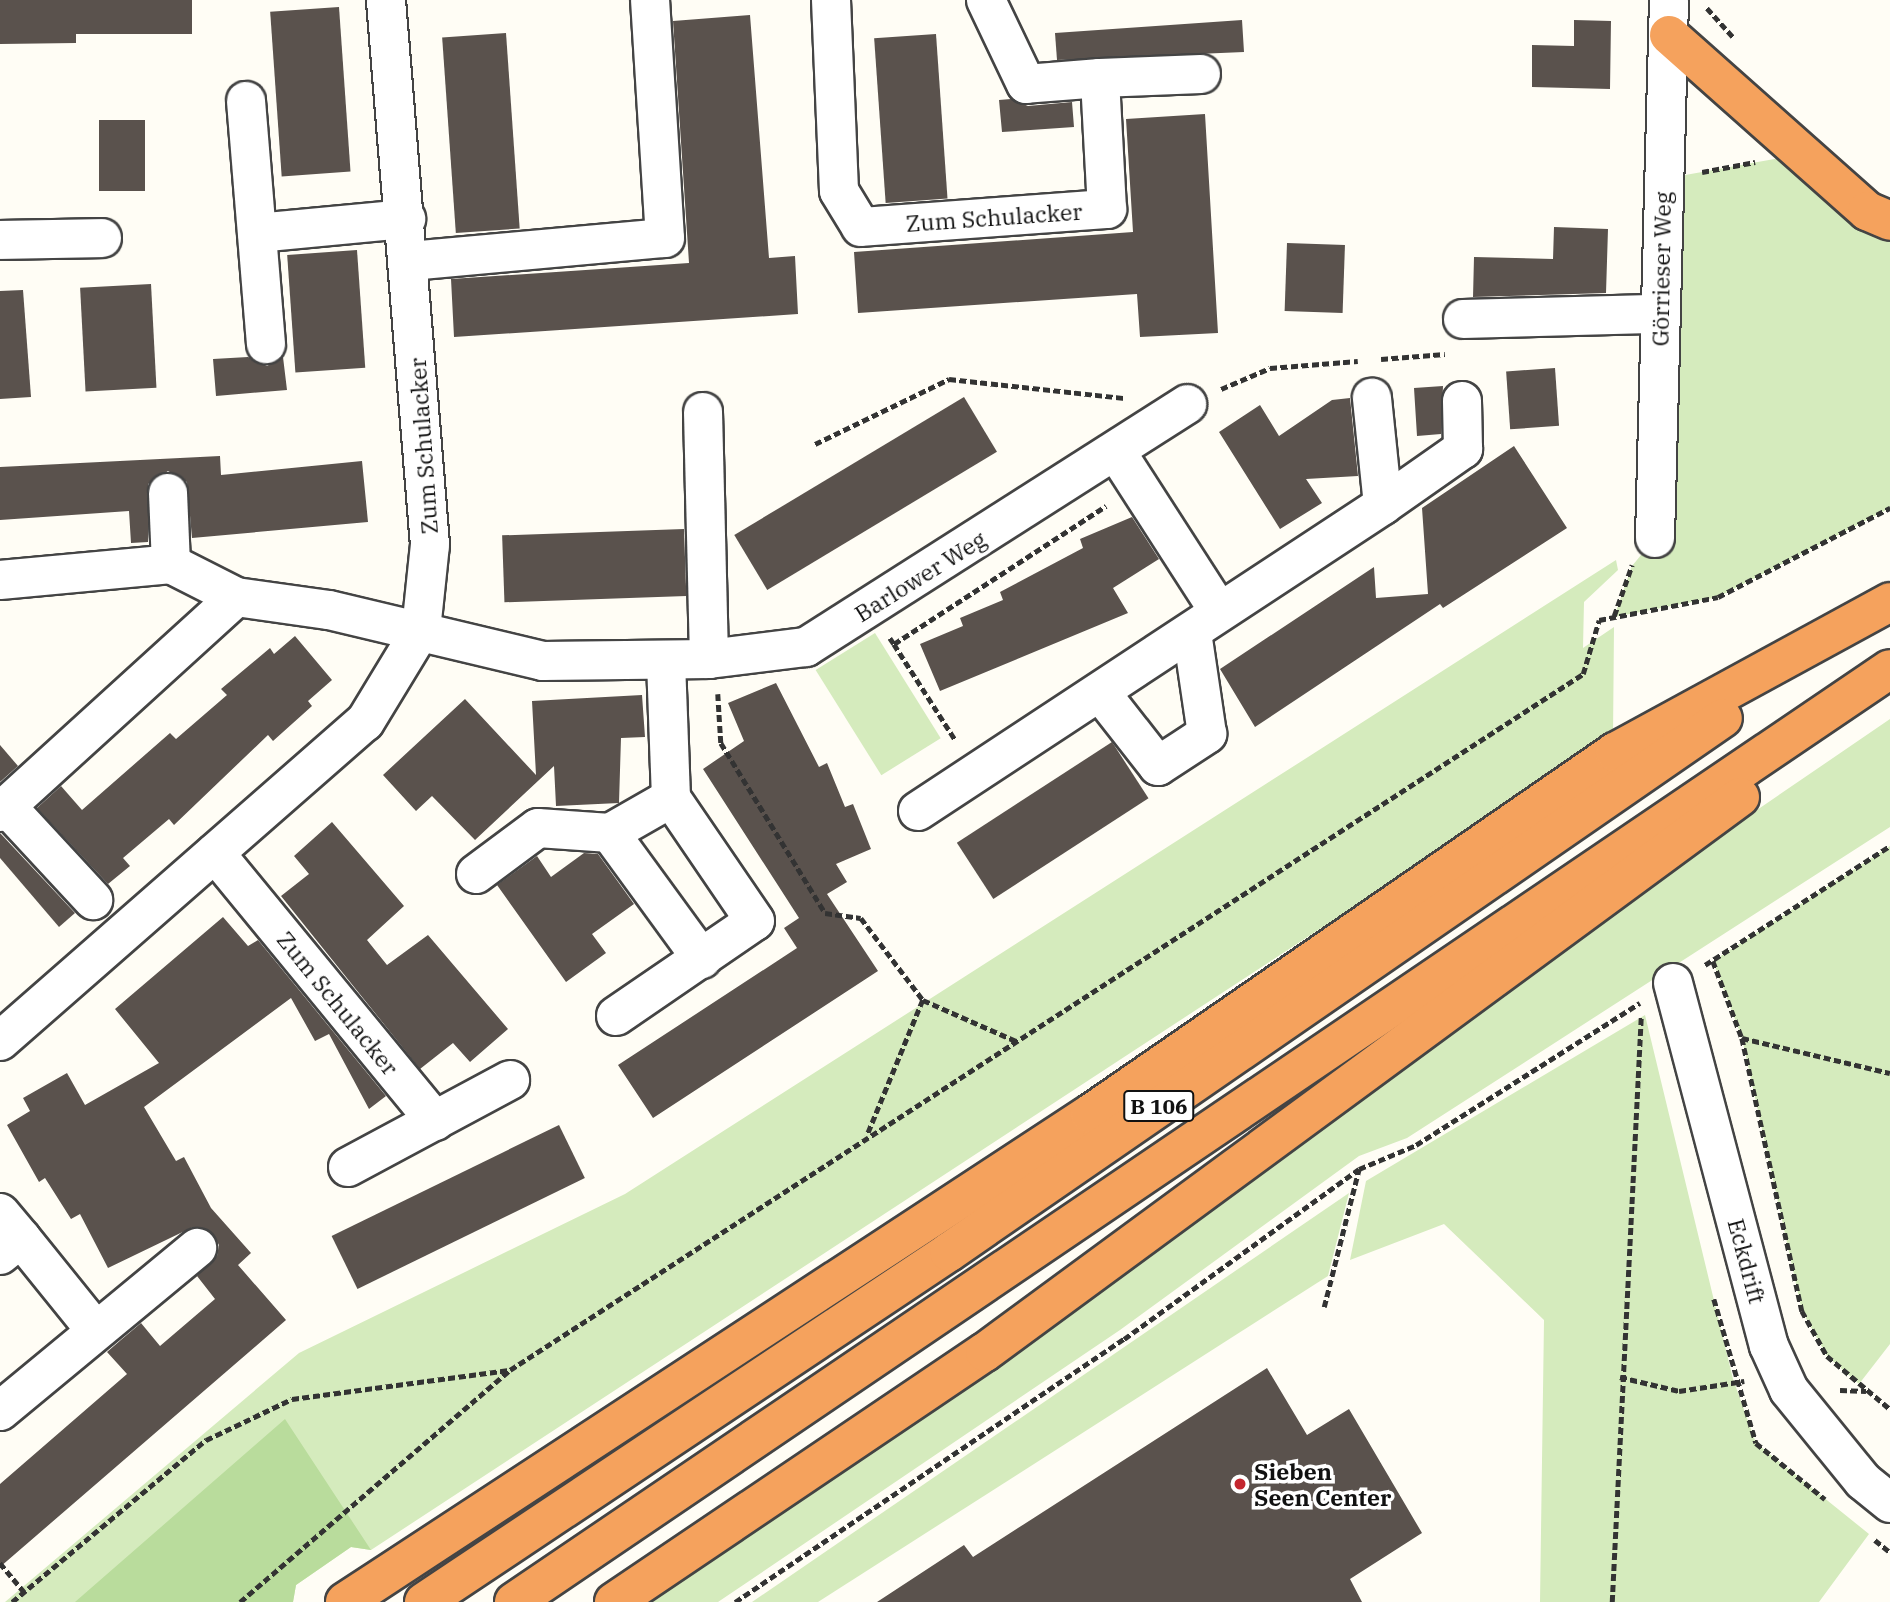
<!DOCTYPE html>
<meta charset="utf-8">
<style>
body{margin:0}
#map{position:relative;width:1890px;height:1602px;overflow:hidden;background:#fffdf5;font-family:"IBM Plex Serif",serif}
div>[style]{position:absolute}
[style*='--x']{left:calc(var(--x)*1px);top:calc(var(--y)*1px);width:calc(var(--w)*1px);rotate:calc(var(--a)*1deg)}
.green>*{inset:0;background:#d5ebbd;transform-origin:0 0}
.forest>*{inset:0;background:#b9dc9c}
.building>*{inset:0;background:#5a524d;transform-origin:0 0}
.path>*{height:4.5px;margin-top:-2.25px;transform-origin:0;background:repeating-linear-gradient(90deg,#333 0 7px,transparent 0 10.5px)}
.roads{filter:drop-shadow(2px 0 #444) drop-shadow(-2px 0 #444) drop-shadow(0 2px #444) drop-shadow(0 -2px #444)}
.minor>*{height:38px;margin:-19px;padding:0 19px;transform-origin:19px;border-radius:19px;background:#fff}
.highway>*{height:38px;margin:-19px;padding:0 19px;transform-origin:19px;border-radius:19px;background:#f5a25d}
.dots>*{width:19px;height:19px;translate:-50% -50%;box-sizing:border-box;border:4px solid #fff;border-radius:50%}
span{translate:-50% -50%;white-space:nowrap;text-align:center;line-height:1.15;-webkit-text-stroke:7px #fff;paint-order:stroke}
.shield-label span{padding:2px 5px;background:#fff;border:2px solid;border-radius:5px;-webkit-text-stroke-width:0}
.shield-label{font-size:21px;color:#111;font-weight:700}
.street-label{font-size:23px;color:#111}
.poi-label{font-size:23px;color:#111;font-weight:700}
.left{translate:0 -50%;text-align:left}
</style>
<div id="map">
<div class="green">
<i style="clip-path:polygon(1802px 154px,1890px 221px,1890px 508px,1718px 597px,1614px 617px,1632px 566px,1655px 538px,1663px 179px)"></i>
<i style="clip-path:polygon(1616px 560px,1618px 570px,1584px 602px,1583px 648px,1614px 627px,1613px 737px,371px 1550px,351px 1547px,296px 1585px,293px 1602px,5px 1602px,299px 1353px,625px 1194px)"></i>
<i style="left:875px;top:633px;width:124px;height:70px;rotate:58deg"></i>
<i style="clip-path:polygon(1890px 719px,1890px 827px,1407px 1138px,1359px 1156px,1120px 1330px,718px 1602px,640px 1602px,1482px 998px)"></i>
<i style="clip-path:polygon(1890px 846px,1890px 1344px,1859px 1384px,1827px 1356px,1802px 1311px,1742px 1038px,1713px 961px)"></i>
<i style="clip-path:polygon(1645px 1015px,1733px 1379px,1756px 1443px,1869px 1534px,1819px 1602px,1540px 1602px,1544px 1320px,1444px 1224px,1350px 1260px,1366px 1181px)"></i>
<i style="clip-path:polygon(1349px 1193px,1328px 1276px,818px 1602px,752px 1602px)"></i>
</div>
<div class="forest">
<i style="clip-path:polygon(285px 1419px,371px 1550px,351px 1547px,296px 1585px,293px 1602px,75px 1602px)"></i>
</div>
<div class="building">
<i style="clip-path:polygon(0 0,192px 0,192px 34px,76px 34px,76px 43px,0 44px)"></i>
<i style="left:339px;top:7px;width:165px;height:69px;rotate:86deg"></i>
<i style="clip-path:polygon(750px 15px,769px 258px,795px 256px,798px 314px,454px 337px,451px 279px,689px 263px,673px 21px)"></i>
<i style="clip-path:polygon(1242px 20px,1244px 52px,1057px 60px,1055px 33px)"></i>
<i style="clip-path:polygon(1574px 20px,1611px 21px,1610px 89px,1532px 87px,1532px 45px,1574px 46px)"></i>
<i style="left:506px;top:33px;width:196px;height:64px;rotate:86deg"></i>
<i style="left:936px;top:34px;width:165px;height:62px;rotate:86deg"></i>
<i style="clip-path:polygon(1011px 99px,1028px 106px,1072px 102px,1074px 127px,1002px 132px,999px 100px)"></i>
<i style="clip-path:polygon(1205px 114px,1218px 333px,1140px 337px,1137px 294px,858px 313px,854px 252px,1133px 232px,1126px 119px)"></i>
<i style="left:99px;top:120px;width:46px;height:71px"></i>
<i style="clip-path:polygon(1554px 227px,1608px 229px,1606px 293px,1473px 297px,1474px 257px,1553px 259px)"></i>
<i style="left:1287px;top:243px;width:58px;height:68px;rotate:2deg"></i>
<i style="left:357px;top:250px;width:118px;height:70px;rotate:86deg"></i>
<i style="left:151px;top:284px;width:104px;height:71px;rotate:87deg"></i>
<i style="clip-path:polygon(23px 290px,31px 397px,0 399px,0 291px)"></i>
<i style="clip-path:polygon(248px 357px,267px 366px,283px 357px,287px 390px,216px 396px,213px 359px)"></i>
<i style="left:1555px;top:368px;width:58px;height:49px;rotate:86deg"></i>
<i style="clip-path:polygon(1443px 386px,1441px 434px,1417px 436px,1414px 388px)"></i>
<i style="left:964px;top:397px;width:64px;height:268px;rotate:59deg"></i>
<i style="clip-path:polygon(1350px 398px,1358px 476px,1306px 479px,1322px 503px,1280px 529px,1219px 432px,1260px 405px,1279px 436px,1332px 400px)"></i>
<i style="clip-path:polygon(1514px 446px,1567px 528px,1443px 608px,1440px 604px,1255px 727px,1220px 669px,1374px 567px,1376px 598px,1428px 594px,1422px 508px)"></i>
<i style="clip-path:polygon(220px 456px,221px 475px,362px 461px,368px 522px,192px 538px,187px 482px,168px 471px,148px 484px,148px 542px,131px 543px,129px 511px,0 520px,0 467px)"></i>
<i style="clip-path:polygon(1132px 517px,1159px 559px,1113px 588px,1128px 613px,940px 691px,920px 644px,963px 626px,960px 618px,1003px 600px,1000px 592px,1083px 548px,1080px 539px)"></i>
<i style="left:684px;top:529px;width:67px;height:182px;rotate:88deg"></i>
<i style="clip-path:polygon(295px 636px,332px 680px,308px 701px,312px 706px,273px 741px,268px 735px,174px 825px,169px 819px,123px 858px,130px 866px,108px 884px,37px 808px,61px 786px,82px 810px,170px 733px,176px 739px,227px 695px,221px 689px,270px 648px,274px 654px)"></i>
<i style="clip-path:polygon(776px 683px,819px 767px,827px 763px,845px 807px,853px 804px,871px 849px,836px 864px,847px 882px,827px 894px,878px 971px,653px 1118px,618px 1065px,797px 948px,784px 928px,799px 918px,703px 769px,744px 741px,728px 703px)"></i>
<i style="clip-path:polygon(642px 695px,645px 737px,621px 738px,619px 803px,556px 806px,554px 766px,475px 840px,432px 796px,416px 811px,383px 775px,465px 699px,536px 775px,532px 701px)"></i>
<i style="left:1112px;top:742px;width:67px;height:185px;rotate:57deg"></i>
<i style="clip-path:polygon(0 745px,18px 766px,0 782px)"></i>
<i style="clip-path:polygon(332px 822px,404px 906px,367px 940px,387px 965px,428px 935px,508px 1029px,470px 1062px,453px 1043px,420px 1069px,281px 896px,309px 874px,294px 856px)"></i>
<i style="clip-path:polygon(0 833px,75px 913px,59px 927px,0 858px)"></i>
<i style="clip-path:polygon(584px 853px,598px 854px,634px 904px,592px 934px,606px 953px,566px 982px,497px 885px,537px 856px,551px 877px)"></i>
<i style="clip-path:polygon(223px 917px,248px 946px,258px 940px,386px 1096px,369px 1109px,329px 1034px,315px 1041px,291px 998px,144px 1107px,176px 1161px,184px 1157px,211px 1208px,251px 1253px,238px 1265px,286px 1320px,0 1567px,0 1484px,127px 1374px,107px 1352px,122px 1339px,141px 1323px,160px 1346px,215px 1299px,197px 1276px,217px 1256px,219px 1245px,213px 1234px,193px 1227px,108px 1268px,80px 1214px,71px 1219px,45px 1178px,39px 1182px,7px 1125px,30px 1111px,23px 1098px,67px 1073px,85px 1105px,159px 1063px,115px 1009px)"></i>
<i style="left:559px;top:1125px;width:59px;height:253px;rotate:64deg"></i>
<i style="clip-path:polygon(1267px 1368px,1307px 1435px,1349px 1409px,1422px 1533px,1350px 1579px,1362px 1602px,877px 1602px,964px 1545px,973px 1557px)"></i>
</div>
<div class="path">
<i style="--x:1707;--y:8;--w:40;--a:48"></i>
<i style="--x:1702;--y:172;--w:54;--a:-10.7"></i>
<i style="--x:1381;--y:359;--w:64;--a:-4.5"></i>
<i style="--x:1221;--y:389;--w:53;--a:-23.2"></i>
<i style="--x:1270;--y:368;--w:88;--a:-4.5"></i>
<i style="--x:815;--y:444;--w:149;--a:-25.9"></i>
<i style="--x:949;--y:379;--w:177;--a:6.2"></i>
<i style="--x:1614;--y:616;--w:54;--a:-70.6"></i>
<i style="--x:890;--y:638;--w:7;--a:56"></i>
<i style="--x:894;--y:644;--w:253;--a:-33.1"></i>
<i style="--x:894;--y:644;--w:115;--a:57.4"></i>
<i style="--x:718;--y:694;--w:49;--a:86.5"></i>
<i style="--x:721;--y:743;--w:199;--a:58.5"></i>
<i style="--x:825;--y:913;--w:36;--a:8"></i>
<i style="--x:861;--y:918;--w:103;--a:52.9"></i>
<i style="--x:923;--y:1000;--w:147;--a:112.4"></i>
<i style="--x:1713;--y:961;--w:82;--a:69.4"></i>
<i style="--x:1742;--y:1038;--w:280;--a:77.6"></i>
<i style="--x:1802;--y:1311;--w:51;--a:60.9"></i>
<i style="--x:1827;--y:1356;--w:82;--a:40.1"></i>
<i style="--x:1705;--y:965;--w:220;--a:-32.8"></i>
<i style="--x:923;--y:1000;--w:102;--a:23.8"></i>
<i style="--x:1742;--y:1038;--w:152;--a:13.3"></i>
<i style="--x:1714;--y:1299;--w:150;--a:73.7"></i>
<i style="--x:1756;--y:1443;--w:89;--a:39.1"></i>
<i style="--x:1324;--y:1307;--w:142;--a:-75.8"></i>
<i style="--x:1620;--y:1377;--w:61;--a:13.3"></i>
<i style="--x:1679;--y:1391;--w:66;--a:-8.7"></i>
<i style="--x:1840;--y:1390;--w:26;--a:2"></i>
<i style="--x:1875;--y:1540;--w:19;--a:39"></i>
<i style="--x:0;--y:1563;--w:38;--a:50"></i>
<i style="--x:12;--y:1602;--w:253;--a:-39.9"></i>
<i style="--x:206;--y:1440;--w:95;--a:-25.5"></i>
<i style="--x:292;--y:1399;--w:219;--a:-7.6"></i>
<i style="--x:240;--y:1602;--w:356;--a:-40.7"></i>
<i style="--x:510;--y:1370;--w:1279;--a:-32.97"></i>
<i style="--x:1583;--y:674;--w:56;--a:-73.5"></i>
<i style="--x:1599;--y:620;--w:121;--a:-10.9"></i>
<i style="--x:1718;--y:597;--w:194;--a:-27.4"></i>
<i style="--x:735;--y:1602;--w:470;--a:-34.1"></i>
<i style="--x:1124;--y:1339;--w:290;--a:-35.9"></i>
<i style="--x:1359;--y:1169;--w:62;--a:-22.8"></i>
<i style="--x:1416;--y:1145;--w:265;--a:-32.4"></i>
<i style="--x:1612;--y:1602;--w:586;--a:-87.16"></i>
</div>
<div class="roads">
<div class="minor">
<i style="--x:831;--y:0;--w:191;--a:87.6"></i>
<i style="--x:839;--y:191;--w:42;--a:58.6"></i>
<i style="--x:861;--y:227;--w:247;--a:-4.2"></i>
<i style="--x:1107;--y:209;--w:131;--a:-93.1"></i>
<i style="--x:1100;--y:78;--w:74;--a:175.4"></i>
<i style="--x:1026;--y:84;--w:93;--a:-115.5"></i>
<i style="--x:1100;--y:78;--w:101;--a:-2.3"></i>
<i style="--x:246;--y:101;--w:244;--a:85.3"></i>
<i style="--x:257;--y:233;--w:150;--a:-5.4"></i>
<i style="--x:0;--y:240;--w:102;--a:-1.1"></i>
<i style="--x:410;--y:261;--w:256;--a:-5.2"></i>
<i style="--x:665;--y:238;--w:238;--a:-93.6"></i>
<i style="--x:1463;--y:319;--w:197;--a:-1.5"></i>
<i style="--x:703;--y:412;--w:247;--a:88.6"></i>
<i style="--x:1117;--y:453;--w:188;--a:57.2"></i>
<i style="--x:168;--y:493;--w:71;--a:87.6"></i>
<i style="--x:1383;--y:505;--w:98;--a:-35"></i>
<i style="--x:1463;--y:449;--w:48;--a:-91.2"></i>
<i style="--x:1655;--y:538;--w:538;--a:-88.51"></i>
<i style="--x:0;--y:580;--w:172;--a:-5.3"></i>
<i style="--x:171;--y:564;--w:73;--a:26.9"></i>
<i style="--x:1100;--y:692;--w:94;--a:51.9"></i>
<i style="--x:1158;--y:766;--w:59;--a:-33.1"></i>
<i style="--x:1207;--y:734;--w:103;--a:-98.4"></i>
<i style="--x:7;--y:807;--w:127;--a:47.2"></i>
<i style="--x:918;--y:811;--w:557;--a:-33.35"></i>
<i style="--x:1383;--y:505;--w:108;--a:-95.9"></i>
<i style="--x:0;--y:812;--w:319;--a:-42.3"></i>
<i style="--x:236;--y:597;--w:94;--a:8"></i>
<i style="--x:329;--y:610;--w:220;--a:13.4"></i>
<i style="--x:543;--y:661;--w:166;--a:-0.7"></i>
<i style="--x:709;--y:659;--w:98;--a:-7.1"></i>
<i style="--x:806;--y:647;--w:452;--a:-32.5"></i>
<i style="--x:610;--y:833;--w:156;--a:53.9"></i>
<i style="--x:215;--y:853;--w:347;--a:50.6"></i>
<i style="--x:476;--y:874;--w:77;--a:-36.6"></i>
<i style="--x:538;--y:828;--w:72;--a:4"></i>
<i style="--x:610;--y:833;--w:70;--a:-29.8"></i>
<i style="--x:1673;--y:983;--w:375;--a:75.2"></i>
<i style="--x:1769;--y:1346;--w:48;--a:65.6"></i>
<i style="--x:1789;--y:1390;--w:117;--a:50.9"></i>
<i style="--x:1863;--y:1481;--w:35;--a:39"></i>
<i style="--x:616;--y:1016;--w:168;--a:-34.4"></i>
<i style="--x:755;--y:921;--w:149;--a:-124.3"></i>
<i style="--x:671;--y:798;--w:138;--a:-92.1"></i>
<i style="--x:0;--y:1041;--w:485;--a:-41.2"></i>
<i style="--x:365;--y:722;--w:108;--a:-58.7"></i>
<i style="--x:421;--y:630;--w:85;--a:-84"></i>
<i style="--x:430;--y:545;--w:547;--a:-94.62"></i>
<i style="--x:348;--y:1167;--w:184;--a:-28.2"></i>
<i style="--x:0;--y:1213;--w:33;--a:50"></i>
<i style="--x:0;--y:1255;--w:27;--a:-39"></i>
<i style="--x:21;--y:1238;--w:119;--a:51.1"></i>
<i style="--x:0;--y:1411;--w:256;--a:-39.6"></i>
</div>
<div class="highway">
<i style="--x:1669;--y:35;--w:265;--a:41.6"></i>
<i style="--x:1867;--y:211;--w:25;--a:23"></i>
<i style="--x:345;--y:1602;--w:891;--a:-33.23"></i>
<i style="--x:1090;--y:1114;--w:638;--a:-34.59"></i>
<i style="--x:1615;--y:752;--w:313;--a:-28.6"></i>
<i style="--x:424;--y:1602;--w:631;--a:-33.69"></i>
<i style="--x:949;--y:1252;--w:940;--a:-34.6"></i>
<i style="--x:514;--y:1602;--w:1662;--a:-34.14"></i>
<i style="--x:614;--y:1602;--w:447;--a:-34"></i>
<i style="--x:985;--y:1352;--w:937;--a:-36.32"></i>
</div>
</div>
<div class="dots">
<i style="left:1240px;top:1484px;background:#c4262e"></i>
</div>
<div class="shield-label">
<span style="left:1159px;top:1106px">B 106</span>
</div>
<div class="street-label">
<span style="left:994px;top:217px;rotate:-4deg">Zum Schulacker</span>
<span style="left:1661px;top:269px;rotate:-89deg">Görrieser Weg</span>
<span style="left:423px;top:446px;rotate:-94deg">Zum Schulacker</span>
<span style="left:920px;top:576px;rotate:-32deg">Barlower Weg</span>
<span style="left:338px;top:1003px;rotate:51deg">Zum Schulacker</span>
<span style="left:1747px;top:1261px;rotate:75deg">Eckdrift</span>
</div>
<div class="poi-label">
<span class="left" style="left:1254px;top:1484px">Sieben<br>Seen Center</span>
</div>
</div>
